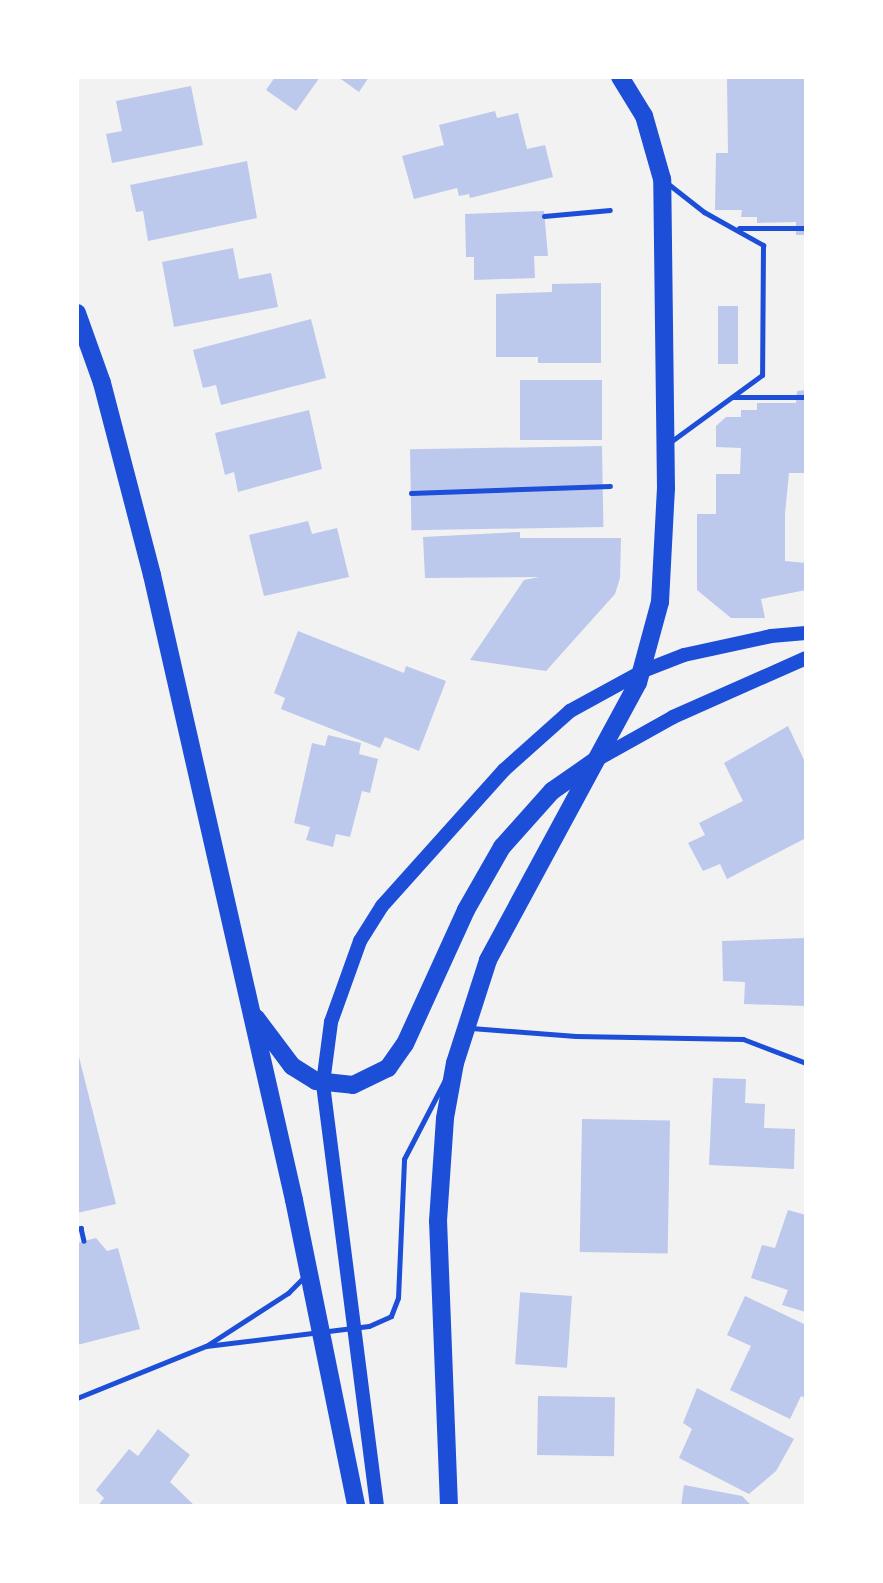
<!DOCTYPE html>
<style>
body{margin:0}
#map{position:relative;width:883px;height:1583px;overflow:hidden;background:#f2f2f2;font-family:"PT Sans Narrow",sans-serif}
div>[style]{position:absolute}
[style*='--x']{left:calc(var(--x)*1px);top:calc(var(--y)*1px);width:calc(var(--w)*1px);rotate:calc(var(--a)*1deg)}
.building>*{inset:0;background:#bdc9ec;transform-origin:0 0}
.path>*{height:4.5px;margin:-2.25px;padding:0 2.25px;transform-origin:2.25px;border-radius:2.25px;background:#1d4ed8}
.service>*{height:5px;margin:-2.5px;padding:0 2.5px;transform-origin:2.5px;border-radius:2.5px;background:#1d4ed8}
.secondary>*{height:14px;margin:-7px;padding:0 7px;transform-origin:7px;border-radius:7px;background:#1d4ed8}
.primary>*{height:18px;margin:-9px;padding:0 9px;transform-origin:9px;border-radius:9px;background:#1d4ed8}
span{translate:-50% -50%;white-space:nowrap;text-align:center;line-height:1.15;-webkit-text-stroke:6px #fff;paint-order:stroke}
.frame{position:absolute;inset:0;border:79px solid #fff;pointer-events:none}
</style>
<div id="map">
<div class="building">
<i style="clip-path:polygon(275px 77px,320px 77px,296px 111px,266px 90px)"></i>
<i style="clip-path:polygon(338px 77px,369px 77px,359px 92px)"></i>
<i style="clip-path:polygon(727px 77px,806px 77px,806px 235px,796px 235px,796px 222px,757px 223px,757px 217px,741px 217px,742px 210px,715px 210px,716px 153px,728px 153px)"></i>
<i style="clip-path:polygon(191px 86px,203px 145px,112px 163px,106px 134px,122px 131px,116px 101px)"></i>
<i style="clip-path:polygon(495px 111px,497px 118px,518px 113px,527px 149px,545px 145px,553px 177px,470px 198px,469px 194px,459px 196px,457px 188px,414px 199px,402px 156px,444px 145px,439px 125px)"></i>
<i style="clip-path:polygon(247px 161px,257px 218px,148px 241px,143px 211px,136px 212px,130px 185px)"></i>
<i style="clip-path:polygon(544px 211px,548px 256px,534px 256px,535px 278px,474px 280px,474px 257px,466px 257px,465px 214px)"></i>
<i style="clip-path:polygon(233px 248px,239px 279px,271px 273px,278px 307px,174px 327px,162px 262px)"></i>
<i style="clip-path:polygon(601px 283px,601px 363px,538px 363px,538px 357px,496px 357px,496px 294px,552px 292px,552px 284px)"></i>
<i style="left:718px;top:306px;width:20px;height:58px"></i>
<i style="clip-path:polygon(311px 319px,326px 378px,221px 405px,216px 385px,203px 388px,193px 350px)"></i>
<i style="left:602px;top:380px;width:60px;height:82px;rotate:90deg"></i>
<i style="clip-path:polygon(806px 390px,806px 473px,789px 473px,785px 514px,785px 561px,806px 563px,806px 590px,761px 599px,765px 618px,731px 618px,697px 590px,697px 514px,716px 514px,716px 474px,740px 474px,741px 448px,716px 447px,716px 426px,726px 417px,741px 417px,741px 410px,757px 410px,757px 403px,796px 403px,797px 391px)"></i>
<i style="clip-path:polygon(309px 410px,322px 469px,238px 492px,234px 472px,225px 475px,215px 433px)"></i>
<i style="left:602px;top:446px;width:81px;height:192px;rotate:89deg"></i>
<i style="clip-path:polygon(308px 521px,312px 534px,337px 528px,349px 577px,264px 596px,249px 535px)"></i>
<i style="clip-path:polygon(520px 532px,520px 538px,621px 538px,620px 578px,615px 594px,546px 671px,470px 660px,524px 580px,539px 577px,425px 578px,423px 537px)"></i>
<i style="clip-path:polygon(298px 631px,404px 673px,406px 666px,446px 681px,419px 751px,385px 737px,380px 748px,281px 709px,285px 698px,274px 693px)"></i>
<i style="clip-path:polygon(788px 726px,806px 764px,806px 838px,727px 879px,720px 864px,703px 871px,688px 843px,705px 835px,699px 823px,743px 801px,724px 763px)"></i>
<i style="clip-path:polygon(328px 735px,361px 743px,359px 754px,378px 759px,370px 793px,362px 791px,350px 837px,336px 834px,333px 847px,306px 840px,310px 827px,294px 823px,312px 743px,325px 746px)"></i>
<i style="clip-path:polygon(806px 938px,806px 1006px,744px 1004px,745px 982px,723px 981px,722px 941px)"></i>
<i style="clip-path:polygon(77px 1049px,116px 1204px,77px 1213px)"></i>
<i style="clip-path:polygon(713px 1078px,746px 1079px,745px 1103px,765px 1104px,764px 1128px,795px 1129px,794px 1169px,709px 1165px)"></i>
<i style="left:582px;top:1119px;width:88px;height:133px;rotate:1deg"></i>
<i style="clip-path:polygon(788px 1210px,806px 1215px,806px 1312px,782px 1305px,788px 1290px,751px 1278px,762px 1245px,775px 1248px)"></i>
<i style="clip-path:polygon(96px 1238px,107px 1251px,118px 1248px,140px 1329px,77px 1345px,77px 1243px)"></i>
<i style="left:572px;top:1296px;width:72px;height:52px;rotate:94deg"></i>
<i style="clip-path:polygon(745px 1296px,806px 1325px,806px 1398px,801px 1396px,790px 1419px,730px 1390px,751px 1346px,727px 1335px)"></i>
<i style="clip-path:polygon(697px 1388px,794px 1439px,776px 1471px,749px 1494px,679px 1458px,692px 1429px,683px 1423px)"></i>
<i style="left:538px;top:1396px;width:77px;height:59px;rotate:1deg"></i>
<i style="clip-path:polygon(158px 1429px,190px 1455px,170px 1482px,195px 1506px,98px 1506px,104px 1498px,96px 1490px,129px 1449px,138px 1456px)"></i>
<i style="clip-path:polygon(684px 1485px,742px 1496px,752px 1506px,681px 1506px)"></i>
</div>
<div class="path">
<i style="--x:544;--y:216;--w:66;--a:-5.2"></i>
<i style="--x:411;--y:493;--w:199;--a:-2"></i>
<i style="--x:77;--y:1229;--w:4;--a:-14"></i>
<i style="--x:81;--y:1228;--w:13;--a:77"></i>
</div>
<div class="service">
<i style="--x:667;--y:183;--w:47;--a:38.1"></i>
<i style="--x:704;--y:212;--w:68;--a:29.2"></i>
<i style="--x:763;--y:245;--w:130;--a:90.4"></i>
<i style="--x:762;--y:375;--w:114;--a:143.9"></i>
<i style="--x:739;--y:228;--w:67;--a:0"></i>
<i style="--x:733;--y:397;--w:73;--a:0"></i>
<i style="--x:471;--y:1028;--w:105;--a:4.4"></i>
<i style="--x:576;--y:1036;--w:167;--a:1"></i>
<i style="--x:743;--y:1039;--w:67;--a:20.9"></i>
<i style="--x:206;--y:1346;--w:164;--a:-7"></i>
<i style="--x:369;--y:1326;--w:24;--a:-24"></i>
<i style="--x:391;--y:1316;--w:19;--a:-69"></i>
<i style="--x:398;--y:1298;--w:139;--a:-87.5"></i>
<i style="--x:404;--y:1159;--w:89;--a:-62.6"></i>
<i style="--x:77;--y:1398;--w:139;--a:-22"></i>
<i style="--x:206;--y:1346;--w:98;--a:-32.9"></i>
<i style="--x:288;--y:1293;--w:24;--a:-45"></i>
</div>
<div class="secondary">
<i style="--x:598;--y:759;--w:86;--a:-29.2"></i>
<i style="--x:673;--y:717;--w:145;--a:-23.9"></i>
<i style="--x:377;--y:1506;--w:426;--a:-97.3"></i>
<i style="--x:323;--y:1083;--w:62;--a:-82.5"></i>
<i style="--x:331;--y:1022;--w:86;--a:-70.3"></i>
<i style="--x:360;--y:941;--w:41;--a:-57.8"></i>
<i style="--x:382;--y:906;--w:183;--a:-48.1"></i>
<i style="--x:504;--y:770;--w:89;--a:-41.8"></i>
<i style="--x:570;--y:711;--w:83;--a:-28.7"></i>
<i style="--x:643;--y:671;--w:44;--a:-21.3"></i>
<i style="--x:684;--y:655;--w:89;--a:-12.3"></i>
<i style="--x:771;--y:636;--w:35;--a:-5"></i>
</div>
<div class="primary">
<i style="--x:77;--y:313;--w:74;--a:70.3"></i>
<i style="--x:102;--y:383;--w:198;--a:75.4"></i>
<i style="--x:152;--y:575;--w:641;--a:77.2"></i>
<i style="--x:294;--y:1200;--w:312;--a:78.5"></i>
<i style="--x:256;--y:1018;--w:60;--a:53.1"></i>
<i style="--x:292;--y:1066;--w:28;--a:32"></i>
<i style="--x:316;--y:1081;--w:37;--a:6"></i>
<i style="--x:353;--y:1085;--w:39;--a:-26"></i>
<i style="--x:388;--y:1068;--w:29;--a:-55"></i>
<i style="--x:405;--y:1044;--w:147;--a:-65.5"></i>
<i style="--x:466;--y:910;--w:73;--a:-60.3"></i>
<i style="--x:502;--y:847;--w:75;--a:-48.2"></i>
<i style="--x:552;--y:791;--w:52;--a:-34.9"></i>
<i style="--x:449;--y:1506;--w:285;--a:-92.2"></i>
<i style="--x:438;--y:1221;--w:103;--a:-86.1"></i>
<i style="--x:445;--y:1118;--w:56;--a:-79.7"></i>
<i style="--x:455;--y:1063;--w:108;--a:-72.2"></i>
<i style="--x:488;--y:960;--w:315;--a:-61.6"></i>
<i style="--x:638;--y:683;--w:84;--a:-74.8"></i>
<i style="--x:660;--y:602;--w:113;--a:-87"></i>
<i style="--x:666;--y:489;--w:310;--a:-90.7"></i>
<i style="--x:662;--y:179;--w:66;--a:-105.9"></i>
<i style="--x:644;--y:116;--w:46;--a:-121.6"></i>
</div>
<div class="frame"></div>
</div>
